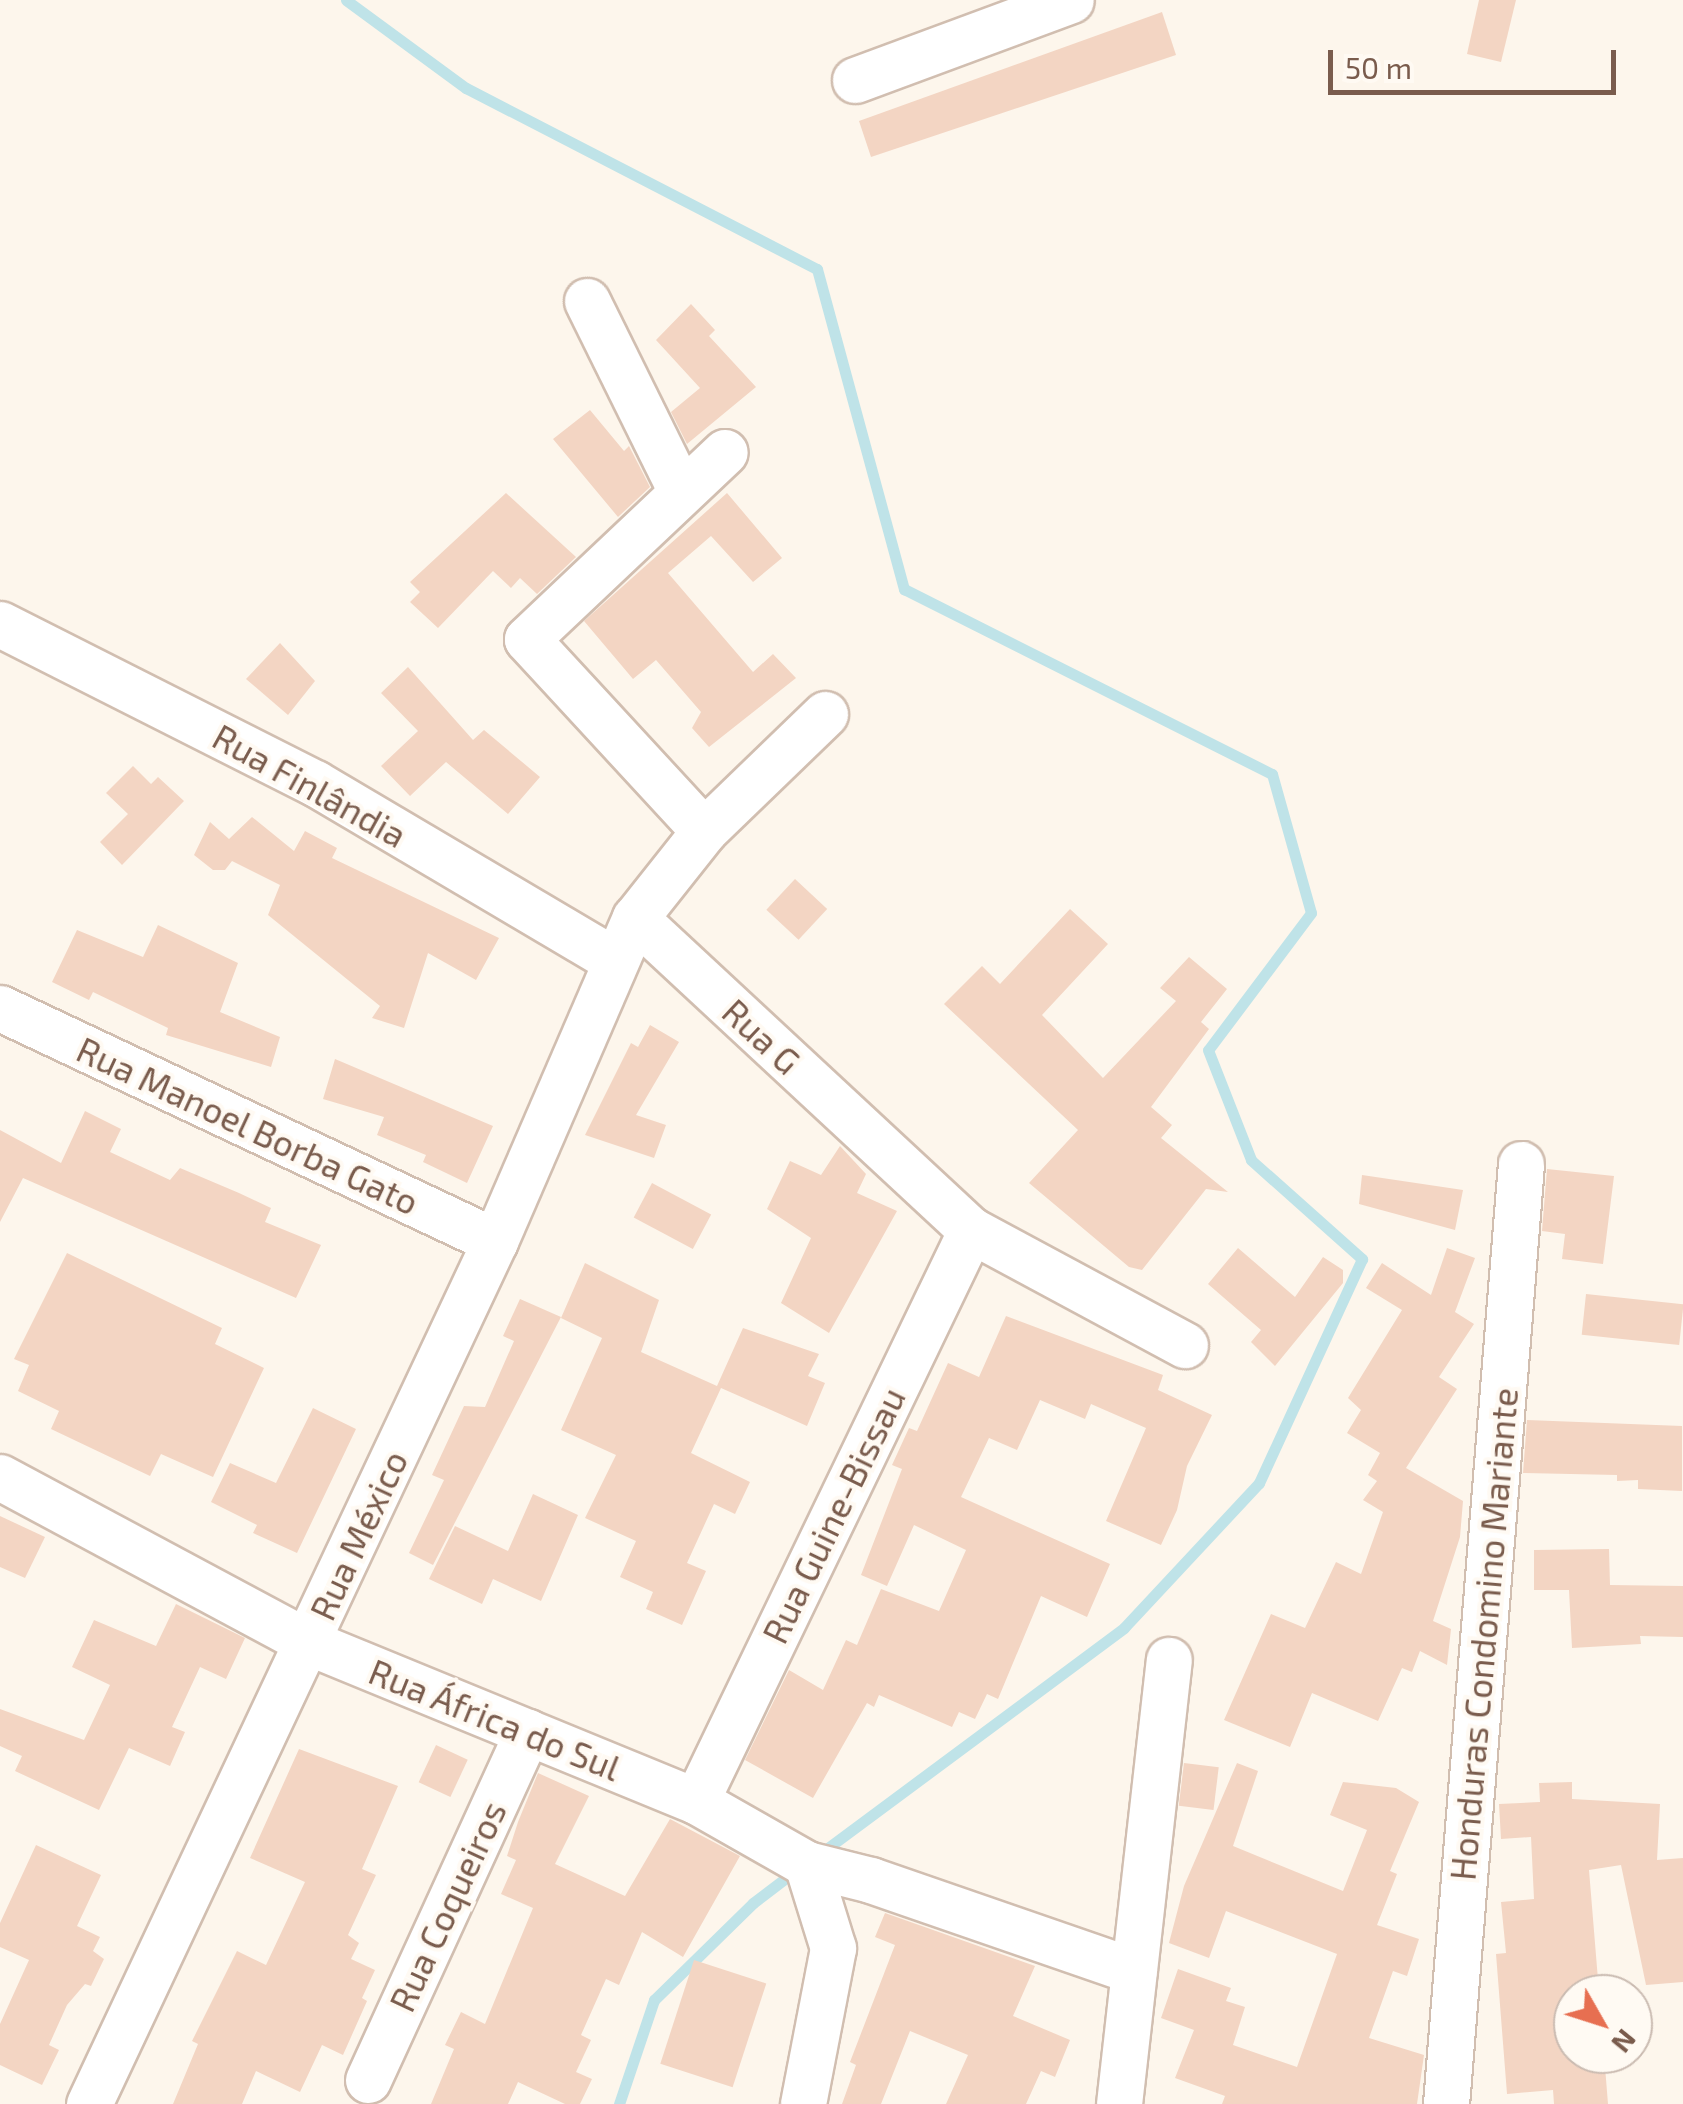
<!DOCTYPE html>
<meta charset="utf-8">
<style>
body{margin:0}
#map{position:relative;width:1683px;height:2104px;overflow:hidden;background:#fdf6ec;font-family:"Exo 2",sans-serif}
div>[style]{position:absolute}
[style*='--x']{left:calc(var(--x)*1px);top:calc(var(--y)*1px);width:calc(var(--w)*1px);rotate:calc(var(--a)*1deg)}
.stream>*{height:11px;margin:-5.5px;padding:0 5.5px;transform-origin:5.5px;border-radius:5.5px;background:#bfe3e8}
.building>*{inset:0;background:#f3d5c3;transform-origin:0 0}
.roads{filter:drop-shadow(2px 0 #d1beb0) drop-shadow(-2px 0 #d1beb0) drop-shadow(0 2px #d1beb0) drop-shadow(0 -2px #d1beb0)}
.minor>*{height:45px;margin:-22.5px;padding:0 22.5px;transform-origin:22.5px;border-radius:22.5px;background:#fff}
span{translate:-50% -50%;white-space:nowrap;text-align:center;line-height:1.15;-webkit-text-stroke:8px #fffaf3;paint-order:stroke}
.street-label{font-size:35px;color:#7a5c4d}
.north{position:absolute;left:1553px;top:1974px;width:100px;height:100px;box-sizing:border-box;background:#fffaf3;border:2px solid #cabbb1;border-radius:50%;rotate:129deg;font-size:28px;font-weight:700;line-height:40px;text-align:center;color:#7a5c4d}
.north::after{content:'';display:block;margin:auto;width:35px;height:45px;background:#e76f51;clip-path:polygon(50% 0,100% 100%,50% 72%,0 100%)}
.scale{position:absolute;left:1328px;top:50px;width:288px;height:45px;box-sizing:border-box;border:5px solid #7a5c4d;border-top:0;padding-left:12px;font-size:30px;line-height:35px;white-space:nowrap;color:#7a5c4d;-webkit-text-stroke:8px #fffaf3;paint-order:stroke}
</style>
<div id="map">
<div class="stream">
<i style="--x:346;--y:0;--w:149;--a:36.3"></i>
<i style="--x:466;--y:88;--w:395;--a:27.3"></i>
<i style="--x:817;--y:269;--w:332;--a:74.8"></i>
<i style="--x:904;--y:589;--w:412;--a:26.7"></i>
<i style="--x:1272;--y:774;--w:144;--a:74.3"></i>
<i style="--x:1311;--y:913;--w:171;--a:126.9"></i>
<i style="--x:1208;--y:1050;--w:118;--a:68.6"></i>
<i style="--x:1251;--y:1160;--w:149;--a:41.7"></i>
<i style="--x:1362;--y:1259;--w:247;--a:114.7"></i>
<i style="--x:1259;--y:1483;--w:198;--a:133"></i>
<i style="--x:1124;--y:1628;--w:381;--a:143.4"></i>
<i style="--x:619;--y:2104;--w:110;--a:-71.4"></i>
<i style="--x:654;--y:2000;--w:139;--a:-44.4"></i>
<i style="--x:753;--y:1903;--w:53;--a:-37.3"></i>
</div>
<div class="building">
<i style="clip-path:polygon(1479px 0,1516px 0,1501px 62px,1467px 54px)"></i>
<i style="clip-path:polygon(1162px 12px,1176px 55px,871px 157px,859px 121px)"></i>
<i style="clip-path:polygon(691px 304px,715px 330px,709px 336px,756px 387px,687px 444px,671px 412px,700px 388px,656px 340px)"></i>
<i style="clip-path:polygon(590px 410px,624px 451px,629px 446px,650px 487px,618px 517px,553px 439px)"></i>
<i style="clip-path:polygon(506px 493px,576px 557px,537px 594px,520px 578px,511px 588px,493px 571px,438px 628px,410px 602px,420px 592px,410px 582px)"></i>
<i style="clip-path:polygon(727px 493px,782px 558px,753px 582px,711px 536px,668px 573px,753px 672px,773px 654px,796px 678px,709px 747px,692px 728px,701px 712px,656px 660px,633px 679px,584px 621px)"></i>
<i style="clip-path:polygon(280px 643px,315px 681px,288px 715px,246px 679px)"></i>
<i style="clip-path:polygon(408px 667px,473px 740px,484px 730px,540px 777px,508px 814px,446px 762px,410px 796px,381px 766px,418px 731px,381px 693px)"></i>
<i style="clip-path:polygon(133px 766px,151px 784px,158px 777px,184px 801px,122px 865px,100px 842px,128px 814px,106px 793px)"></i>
<i style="clip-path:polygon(252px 817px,294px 851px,305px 831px,337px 848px,332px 858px,499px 938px,476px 980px,428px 953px,404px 1028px,372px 1018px,380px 1006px,268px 915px,280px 885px,232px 861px,225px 870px,213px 870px,194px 855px,210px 822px,229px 839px)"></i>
<i style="left:795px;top:879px;width:44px;height:42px;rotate:43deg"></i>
<i style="clip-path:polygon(1070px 909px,1108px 944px,1042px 1015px,1103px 1078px,1176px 1001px,1160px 988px,1189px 957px,1227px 989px,1201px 1022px,1209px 1029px,1151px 1107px,1172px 1125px,1161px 1138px,1228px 1192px,1206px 1189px,1142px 1270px,1129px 1267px,1029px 1183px,1078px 1130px,944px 1004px,982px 966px,1000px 984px)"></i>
<i style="clip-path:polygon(158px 925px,238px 963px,220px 1012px,280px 1037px,271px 1067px,166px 1035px,168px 1028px,93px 992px,89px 1000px,52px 982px,77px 930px,143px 957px)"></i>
<i style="clip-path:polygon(650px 1025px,679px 1042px,636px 1115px,666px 1125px,654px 1158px,585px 1135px,631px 1043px,638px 1047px)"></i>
<i style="clip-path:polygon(335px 1059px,493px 1126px,467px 1183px,423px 1162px,426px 1155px,377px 1135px,384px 1117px,323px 1099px)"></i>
<i style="clip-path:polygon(85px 1111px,121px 1129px,110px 1152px,170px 1180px,180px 1168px,239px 1193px,271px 1208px,265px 1222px,321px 1245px,296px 1298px,23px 1178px,0 1222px,0 1130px,61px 1163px)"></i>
<i style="clip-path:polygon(840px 1146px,866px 1174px,857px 1193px,897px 1211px,829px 1333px,781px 1303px,811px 1238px,767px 1209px,790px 1161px,821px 1175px)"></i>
<i style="clip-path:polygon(1547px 1169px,1614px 1176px,1603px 1264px,1562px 1259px,1565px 1234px,1542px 1231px)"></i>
<i style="clip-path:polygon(1362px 1175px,1463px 1190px,1455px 1230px,1359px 1204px)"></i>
<i style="left:652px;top:1183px;width:67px;height:39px;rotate:28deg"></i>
<i style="clip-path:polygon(1238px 1248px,1295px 1297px,1323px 1257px,1343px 1270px,1343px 1283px,1275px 1366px,1251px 1342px,1261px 1330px,1208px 1284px)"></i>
<i style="clip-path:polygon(1447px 1248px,1475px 1258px,1455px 1312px,1474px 1324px,1439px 1377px,1457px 1389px,1406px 1468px,1463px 1501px,1460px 1537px,1433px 1621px,1451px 1629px,1447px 1665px,1420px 1651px,1412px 1672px,1402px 1668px,1378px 1721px,1312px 1693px,1290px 1747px,1224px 1720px,1271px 1614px,1305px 1628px,1336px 1562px,1361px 1574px,1383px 1512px,1363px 1500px,1377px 1481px,1368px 1475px,1380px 1453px,1347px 1433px,1361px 1410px,1348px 1398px,1402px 1310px,1366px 1288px,1382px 1263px,1431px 1295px)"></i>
<i style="clip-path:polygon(67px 1253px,222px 1328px,215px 1344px,264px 1368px,213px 1477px,161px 1454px,150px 1476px,51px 1429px,59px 1411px,18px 1391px,29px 1365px,14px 1359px)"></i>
<i style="clip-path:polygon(585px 1263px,659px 1300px,641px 1352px,717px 1386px,743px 1328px,819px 1354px,808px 1376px,825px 1383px,807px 1426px,721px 1388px,691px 1453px,750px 1482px,735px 1514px,714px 1504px,687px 1563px,706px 1571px,682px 1625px,646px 1609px,653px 1592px,620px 1577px,636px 1541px,585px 1518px,616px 1455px,561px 1430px,602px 1338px,561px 1318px)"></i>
<i style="left:1586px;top:1294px;width:98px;height:41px;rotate:6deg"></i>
<i style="clip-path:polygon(520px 1299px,561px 1317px,433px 1565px,409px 1553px,444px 1480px,432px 1475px,464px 1406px,485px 1407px,514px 1341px,503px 1336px)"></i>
<i style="clip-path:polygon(1006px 1316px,1163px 1375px,1158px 1390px,1212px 1415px,1187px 1466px,1177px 1510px,1161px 1545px,1106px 1521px,1146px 1428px,1091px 1404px,1085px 1419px,1040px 1400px,1017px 1450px,989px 1438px,961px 1497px,1110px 1564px,1087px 1617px,1041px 1596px,998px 1699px,987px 1694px,975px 1719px,959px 1712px,952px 1727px,879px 1695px,874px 1707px,867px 1703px,813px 1798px,745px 1760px,789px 1670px,823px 1690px,846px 1640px,857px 1645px,881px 1589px,939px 1611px,966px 1550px,914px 1525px,887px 1586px,861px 1575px,902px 1469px,892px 1465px,909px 1428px,917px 1431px,948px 1363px,979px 1377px)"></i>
<i style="clip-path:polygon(313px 1408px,356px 1429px,297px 1553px,253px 1533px,257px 1525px,211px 1502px,230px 1463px,276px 1483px)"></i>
<i style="clip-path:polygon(1527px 1420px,1682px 1426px,1682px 1491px,1638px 1489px,1638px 1480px,1617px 1481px,1617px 1475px,1523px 1473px)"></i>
<i style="clip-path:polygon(533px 1494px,578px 1515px,541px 1601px,493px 1579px,482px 1604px,429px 1579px,455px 1526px,508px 1551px)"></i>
<i style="clip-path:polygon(0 1516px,45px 1537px,25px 1578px,0 1567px)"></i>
<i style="clip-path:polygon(1609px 1549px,1610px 1585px,1683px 1586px,1683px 1637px,1640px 1636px,1641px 1644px,1572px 1648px,1569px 1590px,1534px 1590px,1534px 1550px)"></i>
<i style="clip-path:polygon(176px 1604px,245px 1638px,226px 1679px,200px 1667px,172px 1727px,185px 1732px,170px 1766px,129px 1748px,99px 1810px,15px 1771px,22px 1756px,0 1746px,0 1709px,84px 1740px,110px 1685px,72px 1667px,94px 1620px,156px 1646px)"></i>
<i style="left:436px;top:1745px;width:35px;height:41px;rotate:25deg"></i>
<i style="clip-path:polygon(299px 1749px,398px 1786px,362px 1869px,376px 1875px,348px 1935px,359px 1943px,351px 1959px,375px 1970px,362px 1998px,367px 2001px,343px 2055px,322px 2045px,300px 2092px,256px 2071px,242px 2104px,173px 2104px,198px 2044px,192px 2041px,237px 1951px,266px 1965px,305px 1882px,250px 1858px)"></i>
<i style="left:1184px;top:1763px;width:35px;height:43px;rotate:7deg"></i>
<i style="clip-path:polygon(1237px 1763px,1258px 1771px,1233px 1846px,1343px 1891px,1367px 1830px,1330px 1815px,1343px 1782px,1396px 1788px,1419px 1802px,1390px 1871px,1397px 1874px,1377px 1925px,1419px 1939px,1407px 1976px,1393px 1971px,1369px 2038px,1424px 2055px,1417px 2104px,1222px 2104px,1225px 2096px,1175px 2078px,1194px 2030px,1161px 2018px,1178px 1969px,1231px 1988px,1226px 2001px,1245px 2007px,1233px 2045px,1297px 2067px,1337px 1954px,1226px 1911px,1209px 1958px,1169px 1943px,1184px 1886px)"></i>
<i style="clip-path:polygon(538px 1773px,589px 1796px,555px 1864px,625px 1896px,670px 1819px,740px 1856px,683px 1957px,642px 1932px,619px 1985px,606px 1979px,581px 2035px,591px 2040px,576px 2072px,592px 2079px,580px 2104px,565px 2104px,518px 2082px,508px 2104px,431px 2104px,454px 2049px,445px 2045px,461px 2012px,485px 2024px,533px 1908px,501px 1894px,516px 1860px,507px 1856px,518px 1822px)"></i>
<i style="clip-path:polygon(1572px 1782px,1572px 1799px,1660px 1804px,1657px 1860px,1683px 1858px,1683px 1982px,1646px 1985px,1621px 1865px,1589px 1870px,1599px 1992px,1573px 1994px,1573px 2054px,1604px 2054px,1608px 2104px,1554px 2104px,1553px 2090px,1507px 2094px,1496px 1954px,1506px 1953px,1501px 1902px,1534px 1899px,1531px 1837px,1501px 1839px,1499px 1804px,1540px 1802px,1539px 1783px)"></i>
<i style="clip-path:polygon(36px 1845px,101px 1875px,77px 1926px,100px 1937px,93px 1951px,104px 1959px,91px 1986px,85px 1984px,67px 2005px,49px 2045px,59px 2050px,42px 2085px,0 2065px,0 2024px,29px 1960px,0 1947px,0 1923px)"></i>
<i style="clip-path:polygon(885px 1913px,1035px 1966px,1013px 2016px,1070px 2040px,1055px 2077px,1041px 2071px,1026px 2104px,946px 2104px,968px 2055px,910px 2031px,881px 2104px,842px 2104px,856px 2065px,850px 2062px,895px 1945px,875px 1937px)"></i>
<i style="left:694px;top:1960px;width:76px;height:109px;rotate:18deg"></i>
</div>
<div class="roads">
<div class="minor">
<i style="--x:855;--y:80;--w:230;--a:-20.3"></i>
<i style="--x:587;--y:301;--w:210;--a:63.7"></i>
<i style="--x:0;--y:624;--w:353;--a:26.8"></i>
<i style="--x:315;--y:783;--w:347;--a:30.6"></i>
<i style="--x:825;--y:714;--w:168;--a:136"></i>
<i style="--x:704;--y:831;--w:111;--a:128.4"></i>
<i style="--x:635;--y:918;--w:459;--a:42.9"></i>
<i style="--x:971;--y:1230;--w:243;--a:28.3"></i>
<i style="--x:704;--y:831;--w:261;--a:-132.7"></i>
<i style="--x:527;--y:639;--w:272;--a:-43.4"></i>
<i style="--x:0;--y:1008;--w:547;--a:25.21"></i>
<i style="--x:0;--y:1477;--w:349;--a:28.2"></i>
<i style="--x:308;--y:1642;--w:419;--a:22.3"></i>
<i style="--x:696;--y:1801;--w:128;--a:29.6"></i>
<i style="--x:807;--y:1864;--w:88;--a:72.8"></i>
<i style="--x:833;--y:1948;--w:159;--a:100.9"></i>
<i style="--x:696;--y:1801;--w:634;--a:-64.28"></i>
<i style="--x:807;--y:1864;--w:66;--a:14"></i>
<i style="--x:871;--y:1880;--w:278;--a:19.1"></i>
<i style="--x:368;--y:2080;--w:383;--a:-65.4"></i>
<i style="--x:89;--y:2104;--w:954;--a:-64.81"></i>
<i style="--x:495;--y:1241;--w:352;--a:-66.6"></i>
<i style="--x:1119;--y:2104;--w:447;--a:-83.6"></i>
<i style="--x:1446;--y:2104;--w:943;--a:-85.44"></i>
</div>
</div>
<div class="street-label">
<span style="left:310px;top:785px;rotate:29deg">Rua Finlândia</span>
<span style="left:762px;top:1036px;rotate:43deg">Rua G</span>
<span style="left:248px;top:1125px;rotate:25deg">Rua Manoel Borba Gato</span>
<span style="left:833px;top:1515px;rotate:-64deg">Rua Guine-Bissau</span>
<span style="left:358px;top:1535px;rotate:-65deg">Rua México</span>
<span style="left:1483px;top:1634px;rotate:-85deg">Honduras Condomino Mariante</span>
<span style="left:495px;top:1719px;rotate:22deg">Rua África do Sul</span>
<span style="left:447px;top:1906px;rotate:-65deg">Rua Coqueiros</span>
</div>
<div class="north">N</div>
<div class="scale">50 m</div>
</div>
